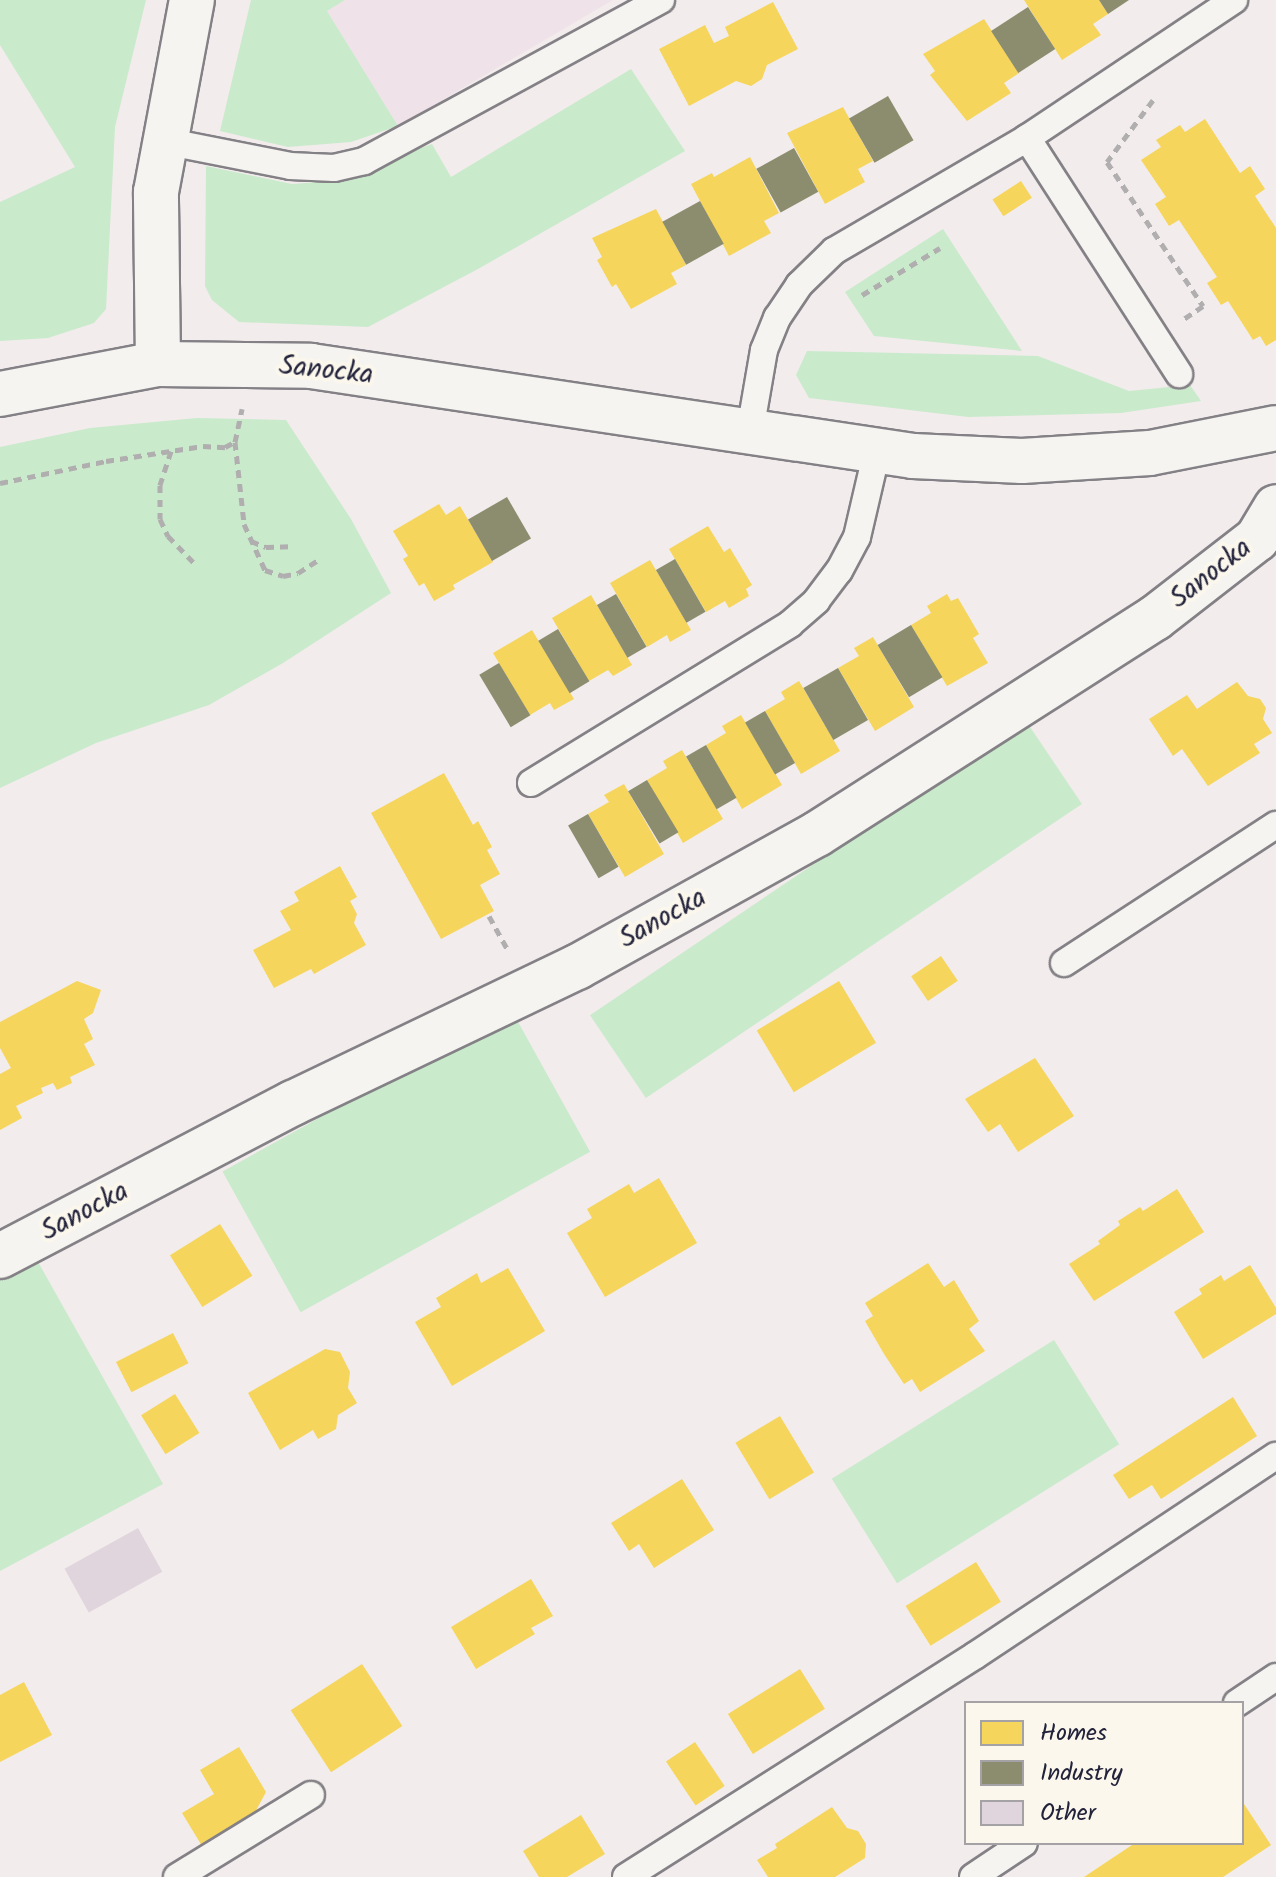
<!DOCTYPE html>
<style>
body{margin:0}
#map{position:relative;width:1276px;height:1877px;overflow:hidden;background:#f2ecec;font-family:Kalam,sans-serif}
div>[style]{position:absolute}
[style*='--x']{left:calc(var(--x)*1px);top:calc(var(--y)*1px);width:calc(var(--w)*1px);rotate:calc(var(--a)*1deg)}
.built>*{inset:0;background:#f0e2e9}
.green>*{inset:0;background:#caeacc;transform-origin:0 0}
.homes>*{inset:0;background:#f6d55c;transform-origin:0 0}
.industry>*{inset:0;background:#8c8c6e;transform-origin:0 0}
.building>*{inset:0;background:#e0d5dd;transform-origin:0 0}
.path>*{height:5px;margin-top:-2.5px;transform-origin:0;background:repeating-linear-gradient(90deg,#b0aeaf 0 8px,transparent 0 14px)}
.roads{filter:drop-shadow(2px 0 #848186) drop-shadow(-2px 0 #848186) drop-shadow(0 2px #848186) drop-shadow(0 -2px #848186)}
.lane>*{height:26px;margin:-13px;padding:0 13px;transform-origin:13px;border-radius:13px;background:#f5f4f0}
.street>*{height:44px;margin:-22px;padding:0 22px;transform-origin:22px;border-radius:22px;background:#f5f4f0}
span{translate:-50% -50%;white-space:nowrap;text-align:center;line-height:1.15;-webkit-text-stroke:8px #fbf7ec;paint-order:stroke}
.street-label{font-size:28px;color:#22223b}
.legend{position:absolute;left:964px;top:1701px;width:280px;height:144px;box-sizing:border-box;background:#fbf7ec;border:2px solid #a4a2a5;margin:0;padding:10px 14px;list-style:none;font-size:24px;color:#22223b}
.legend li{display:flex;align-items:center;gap:16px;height:40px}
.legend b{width:40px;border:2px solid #a4a2a5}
</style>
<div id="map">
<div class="built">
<i style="clip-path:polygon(345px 0,613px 0,398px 126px,327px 11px)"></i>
</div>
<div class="green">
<i style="clip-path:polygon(0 0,146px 0,115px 127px,106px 309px,94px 323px,48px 338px,0 341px,0 202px,75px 167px,0 45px)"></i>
<i style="clip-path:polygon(251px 0,345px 0,327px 11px,398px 126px,351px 142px,288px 147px,220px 131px)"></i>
<i style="clip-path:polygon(631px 69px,685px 151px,478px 269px,368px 327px,239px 322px,212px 300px,205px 286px,206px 166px,292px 184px,331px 181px,432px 144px,451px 177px)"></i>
<i style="clip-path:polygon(943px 229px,1022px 351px,874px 336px,845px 292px)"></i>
<i style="clip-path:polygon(807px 351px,1038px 356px,1129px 391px,1190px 385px,1201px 401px,1121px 413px,968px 417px,809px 398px,796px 375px)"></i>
<i style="clip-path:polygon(197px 418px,286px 420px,351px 519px,391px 593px,283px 663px,209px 705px,96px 743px,0 788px,0 447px,90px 428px)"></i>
<i style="left:1026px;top:721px;width:100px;height:526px;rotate:56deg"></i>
<i style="left:512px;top:1011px;width:161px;height:331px;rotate:61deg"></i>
<i style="clip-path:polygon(33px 1253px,163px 1484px,0 1571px,0 1271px)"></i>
<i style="left:1054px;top:1340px;width:123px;height:262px;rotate:58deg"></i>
</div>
<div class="homes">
<i style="clip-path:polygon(1024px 0,1099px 0,1108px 14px,1093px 24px,1101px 35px,1062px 60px)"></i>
<i style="clip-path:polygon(773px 2px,798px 49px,767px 65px,762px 79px,751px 86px,736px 81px,689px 106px,659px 49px,705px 25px,714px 43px,729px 36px,725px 27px)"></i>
<i style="clip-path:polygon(984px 19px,1019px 73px,1004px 83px,1011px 93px,967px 121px,930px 75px,935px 71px,923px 54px)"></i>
<i style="clip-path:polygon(843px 107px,873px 161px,858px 169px,865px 182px,825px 204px,787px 133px)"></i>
<i style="clip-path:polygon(1205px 119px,1240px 173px,1250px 166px,1265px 189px,1255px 196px,1276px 228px,1276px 340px,1266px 346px,1260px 336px,1253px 340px,1228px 301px,1221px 305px,1207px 283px,1217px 277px,1179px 220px,1169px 226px,1155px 204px,1166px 197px,1141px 160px,1161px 147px,1156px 140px,1180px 125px,1185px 132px)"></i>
<i style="clip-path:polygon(750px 157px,779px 213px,764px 221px,771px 233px,729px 256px,691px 184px,712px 173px,714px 177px)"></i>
<i style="left:1021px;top:181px;width:20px;height:34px;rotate:57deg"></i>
<i style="clip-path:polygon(656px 209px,686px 265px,671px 273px,677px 284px,631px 309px,616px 284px,612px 287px,597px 260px,602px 257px,592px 238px)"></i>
<i style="clip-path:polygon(439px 504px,446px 515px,460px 506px,493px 562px,453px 585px,455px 589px,434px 601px,424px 583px,419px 586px,403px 559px,408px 556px,393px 531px)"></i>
<i style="clip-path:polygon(708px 526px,724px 552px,730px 548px,752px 585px,746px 589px,749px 596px,729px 608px,725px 601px,706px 612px,669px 549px)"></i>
<i style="clip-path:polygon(650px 560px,691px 630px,670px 642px,667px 635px,647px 647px,610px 583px)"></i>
<i style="clip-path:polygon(947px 594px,951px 601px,958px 598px,979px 634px,973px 638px,988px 663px,947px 686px,911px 625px,931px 613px,927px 606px)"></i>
<i style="clip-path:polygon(591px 595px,632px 665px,613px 676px,608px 670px,589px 681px,552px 618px)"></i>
<i style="clip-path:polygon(532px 630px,574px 699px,554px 710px,550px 703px,530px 715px,493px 653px)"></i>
<i style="clip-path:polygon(873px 637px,914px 707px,875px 731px,838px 668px,859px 656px,854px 648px)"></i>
<i style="clip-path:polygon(799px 681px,840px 751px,801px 774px,765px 711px,785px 699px,781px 692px)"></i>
<i style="clip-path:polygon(1237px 682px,1248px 696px,1260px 699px,1266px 708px,1263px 719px,1272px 733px,1254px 744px,1260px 753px,1208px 786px,1182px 749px,1173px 756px,1149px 719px,1187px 695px,1197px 709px)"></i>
<i style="clip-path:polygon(741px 715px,782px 785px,742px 809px,706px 745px,726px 733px,722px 726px)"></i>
<i style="clip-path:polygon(682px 750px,723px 819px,683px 843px,647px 780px,667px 768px,663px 761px)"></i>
<i style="clip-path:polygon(444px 773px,473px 825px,478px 821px,492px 847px,487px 850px,500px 874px,480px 885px,494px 911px,441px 939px,371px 813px)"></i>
<i style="clip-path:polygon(624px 784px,664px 854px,625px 877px,588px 814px,609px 802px,604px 795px)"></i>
<i style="clip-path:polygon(340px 866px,357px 897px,350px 901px,357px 914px,354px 923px,366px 945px,314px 974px,311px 969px,274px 988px,253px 950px,291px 930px,280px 911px,299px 901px,294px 892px)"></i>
<i style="left:941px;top:956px;width:30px;height:36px;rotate:56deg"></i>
<i style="clip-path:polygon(77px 981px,101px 990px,93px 1013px,84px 1019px,93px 1039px,84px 1044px,95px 1065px,70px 1077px,72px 1083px,57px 1090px,53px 1083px,41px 1088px,43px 1093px,16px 1106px,22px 1118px,0 1130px,0 1074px,11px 1068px,0 1048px,0 1022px)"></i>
<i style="left:839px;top:981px;width:72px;height:96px;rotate:59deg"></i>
<i style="clip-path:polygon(1035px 1058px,1074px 1116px,1018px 1152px,1000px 1124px,988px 1132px,965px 1099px)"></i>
<i style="clip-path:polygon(659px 1178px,697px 1243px,605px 1297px,567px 1233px,592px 1218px,587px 1209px,629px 1184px,634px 1193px)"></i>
<i style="clip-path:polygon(1177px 1189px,1204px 1232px,1094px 1301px,1069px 1264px,1100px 1244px,1098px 1241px,1120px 1225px,1118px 1221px,1140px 1207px,1143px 1211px)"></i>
<i style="left:220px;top:1224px;width:61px;height:59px;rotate:58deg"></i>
<i style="clip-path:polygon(928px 1263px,944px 1287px,954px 1280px,979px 1321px,969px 1329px,985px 1351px,920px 1392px,912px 1379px,904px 1384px,884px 1354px,865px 1321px,873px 1316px,865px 1303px)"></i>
<i style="clip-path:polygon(1250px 1265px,1276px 1308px,1276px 1314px,1203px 1359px,1174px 1312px,1202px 1294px,1199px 1289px,1221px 1275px,1224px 1281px)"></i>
<i style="clip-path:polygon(508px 1268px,545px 1331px,452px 1386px,415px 1322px,441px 1307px,436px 1298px,477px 1273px,481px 1283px)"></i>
<i style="left:173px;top:1333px;width:34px;height:64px;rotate:63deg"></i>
<i style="clip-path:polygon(325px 1349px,340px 1352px,350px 1372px,348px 1388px,357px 1403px,338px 1415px,336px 1429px,318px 1439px,313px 1430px,280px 1450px,248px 1393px)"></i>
<i style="left:175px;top:1394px;width:46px;height:40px;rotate:58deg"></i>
<i style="clip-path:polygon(1233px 1397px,1257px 1436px,1161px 1499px,1152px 1485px,1129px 1499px,1113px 1475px)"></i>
<i style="left:780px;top:1416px;width:66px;height:52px;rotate:59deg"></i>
<i style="clip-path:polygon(682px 1479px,714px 1530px,654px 1568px,639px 1544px,629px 1551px,611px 1523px)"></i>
<i style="left:976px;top:1562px;width:47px;height:83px;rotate:58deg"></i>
<i style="clip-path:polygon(531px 1579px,553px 1616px,531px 1628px,535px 1634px,476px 1669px,451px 1627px)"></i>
<i style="left:362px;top:1664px;width:74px;height:85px;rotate:57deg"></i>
<i style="left:800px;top:1669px;width:47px;height:85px;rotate:58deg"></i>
<i style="clip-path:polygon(24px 1682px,52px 1735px,0 1762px,0 1695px)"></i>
<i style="left:695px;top:1742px;width:53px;height:35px;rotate:56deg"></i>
<i style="clip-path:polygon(239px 1747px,266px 1792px,253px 1816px,202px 1846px,182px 1813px,214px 1794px,200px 1770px)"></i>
<i style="clip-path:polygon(1242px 1801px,1271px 1845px,1223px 1877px,1084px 1877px,1135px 1843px,1242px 1843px)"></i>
<i style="clip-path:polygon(832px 1807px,847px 1828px,858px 1831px,866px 1844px,865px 1858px,835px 1877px,768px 1877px,757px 1860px,777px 1848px,775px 1844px)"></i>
<i style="clip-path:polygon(581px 1815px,605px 1854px,567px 1877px,539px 1877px,523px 1851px)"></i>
</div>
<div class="industry">
<i style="clip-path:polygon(1099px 0,1129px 0,1108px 14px)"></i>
<i style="left:1028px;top:7px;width:50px;height:44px;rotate:57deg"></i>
<i style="left:888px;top:96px;width:51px;height:45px;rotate:60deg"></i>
<i style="left:794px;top:148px;width:50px;height:43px;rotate:61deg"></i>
<i style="left:700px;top:201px;width:49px;height:43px;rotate:61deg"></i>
<i style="left:507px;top:497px;width:48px;height:45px;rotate:60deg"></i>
<i style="left:675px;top:559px;width:61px;height:22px;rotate:60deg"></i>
<i style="left:616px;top:594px;width:61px;height:22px;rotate:60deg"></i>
<i style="left:911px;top:625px;width:61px;height:39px;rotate:59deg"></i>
<i style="left:558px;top:629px;width:61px;height:23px;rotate:59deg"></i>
<i style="left:499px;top:663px;width:61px;height:23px;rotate:59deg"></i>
<i style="left:838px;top:668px;width:60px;height:40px;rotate:60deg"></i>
<i style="left:765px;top:711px;width:60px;height:23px;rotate:60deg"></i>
<i style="left:706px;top:745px;width:61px;height:23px;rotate:60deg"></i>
<i style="left:647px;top:780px;width:61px;height:22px;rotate:59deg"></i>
<i style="left:588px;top:814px;width:61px;height:23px;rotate:60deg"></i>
</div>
<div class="building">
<i style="left:138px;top:1528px;width:50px;height:84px;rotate:61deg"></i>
</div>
<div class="path">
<i style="--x:1153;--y:100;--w:77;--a:126.6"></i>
<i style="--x:1107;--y:162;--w:173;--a:56.3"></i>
<i style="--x:1203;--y:306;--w:23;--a:146"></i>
<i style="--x:862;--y:295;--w:91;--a:-31.1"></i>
<i style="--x:235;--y:442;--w:82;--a:83.7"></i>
<i style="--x:244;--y:524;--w:51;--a:65.5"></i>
<i style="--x:265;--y:570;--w:19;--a:18"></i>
<i style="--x:283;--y:576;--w:15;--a:-11"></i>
<i style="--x:298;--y:573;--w:27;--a:-33"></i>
<i style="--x:171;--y:451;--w:36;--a:108"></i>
<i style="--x:160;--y:485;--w:34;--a:90"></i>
<i style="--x:160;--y:519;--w:19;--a:65"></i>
<i style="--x:168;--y:536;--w:39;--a:46"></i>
<i style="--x:0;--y:483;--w:108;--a:-11.7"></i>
<i style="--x:106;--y:461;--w:98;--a:-8.8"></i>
<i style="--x:203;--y:446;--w:22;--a:3"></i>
<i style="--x:225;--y:447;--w:11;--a:-27"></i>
<i style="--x:235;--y:442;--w:34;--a:-78"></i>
<i style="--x:251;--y:541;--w:16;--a:22"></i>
<i style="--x:266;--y:547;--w:25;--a:-2"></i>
<i style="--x:489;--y:916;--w:38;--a:61"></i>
</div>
<div class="roads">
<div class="lane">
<i style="--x:1027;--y:138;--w:281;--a:57.2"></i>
<i style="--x:164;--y:141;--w:128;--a:11.2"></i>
<i style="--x:290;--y:166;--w:44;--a:2.6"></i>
<i style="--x:334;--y:168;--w:31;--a:-13"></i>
<i style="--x:364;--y:161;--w:338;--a:-28.5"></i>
<i style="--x:750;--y:431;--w:82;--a:-80.2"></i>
<i style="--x:764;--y:350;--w:35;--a:-68"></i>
<i style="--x:777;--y:318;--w:40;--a:-56"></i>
<i style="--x:799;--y:285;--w:49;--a:-44.2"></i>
<i style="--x:834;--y:251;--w:224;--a:-30.3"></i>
<i style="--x:1027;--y:138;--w:249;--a:-33.7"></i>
<i style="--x:531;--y:783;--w:304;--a:-31.5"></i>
<i style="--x:790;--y:624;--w:35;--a:-41"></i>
<i style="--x:816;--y:601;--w:38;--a:-53"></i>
<i style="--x:839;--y:571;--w:38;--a:-62"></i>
<i style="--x:857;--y:537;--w:88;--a:-76.9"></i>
<i style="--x:1064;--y:963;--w:253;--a:-33.1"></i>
<i style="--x:1237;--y:1703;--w:47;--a:-33.7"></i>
<i style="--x:177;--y:1877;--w:157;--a:-31.5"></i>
<i style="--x:626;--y:1877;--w:414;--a:-32.4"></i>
<i style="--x:976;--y:1655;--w:360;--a:-33.6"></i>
<i style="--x:973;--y:1877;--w:61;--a:-33.7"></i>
</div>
<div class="street">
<i style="--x:158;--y:364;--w:172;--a:-90.7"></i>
<i style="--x:156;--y:192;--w:195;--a:-79.4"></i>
<i style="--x:0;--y:394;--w:161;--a:-10.8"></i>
<i style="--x:158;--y:364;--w:153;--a:0.7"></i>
<i style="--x:311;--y:366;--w:609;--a:8.5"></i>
<i style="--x:913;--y:456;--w:109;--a:2.6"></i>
<i style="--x:1022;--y:461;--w:128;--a:-3.6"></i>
<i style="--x:1150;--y:453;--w:128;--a:-11.2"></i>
<i style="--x:0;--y:1256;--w:331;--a:-27.6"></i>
<i style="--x:293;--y:1103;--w:315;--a:-25.6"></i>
<i style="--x:577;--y:967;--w:274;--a:-29"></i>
<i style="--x:817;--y:834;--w:401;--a:-32.6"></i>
<i style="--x:1155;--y:618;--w:129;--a:-37.8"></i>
<i style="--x:1257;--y:539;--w:37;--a:-59"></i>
</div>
</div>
<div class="street-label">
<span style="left:326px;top:371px;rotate:6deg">Sanocka</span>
<span style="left:1211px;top:574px;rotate:-38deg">Sanocka</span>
<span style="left:663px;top:919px;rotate:-29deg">Sanocka</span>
<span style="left:85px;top:1212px;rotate:-28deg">Sanocka</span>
</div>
<ul class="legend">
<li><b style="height:22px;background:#f6d55c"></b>Homes</li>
<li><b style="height:22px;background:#8c8c6e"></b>Industry</li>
<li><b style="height:22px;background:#e0d5dd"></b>Other</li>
</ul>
</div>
